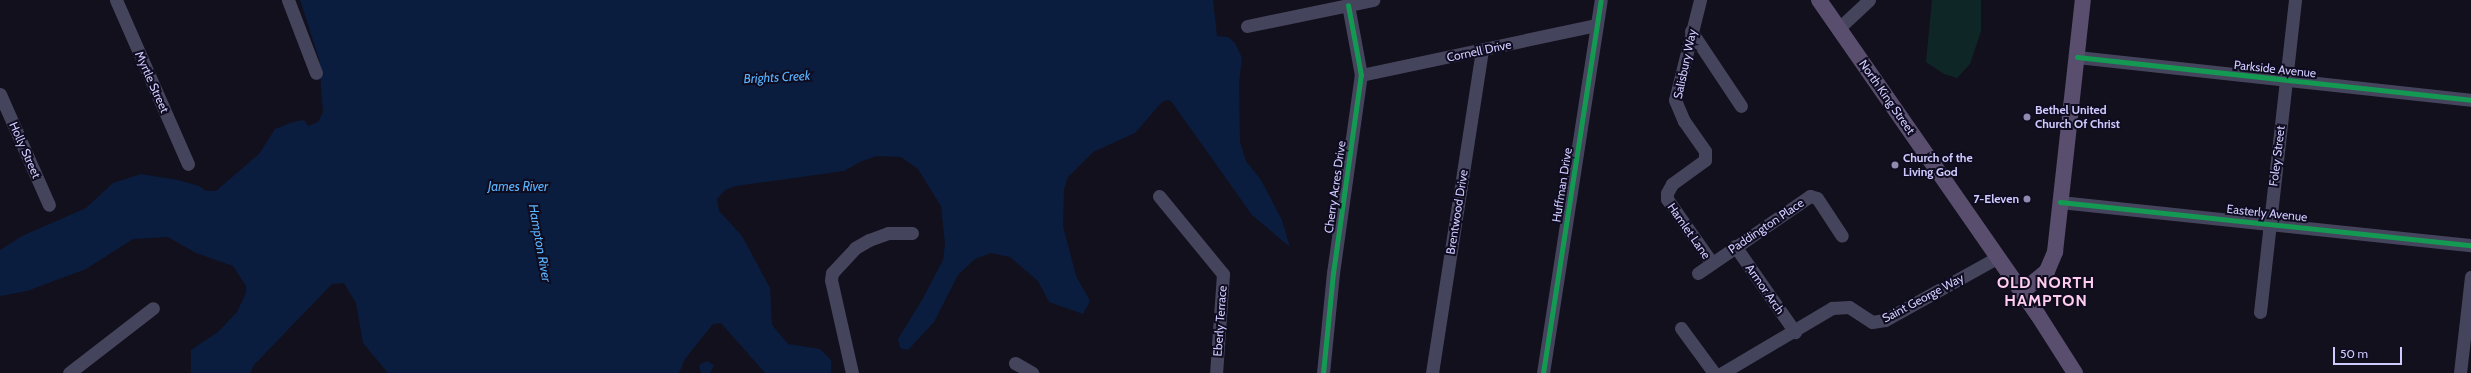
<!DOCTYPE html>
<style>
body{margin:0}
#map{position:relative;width:2471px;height:373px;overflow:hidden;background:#12101c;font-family:Cabin,sans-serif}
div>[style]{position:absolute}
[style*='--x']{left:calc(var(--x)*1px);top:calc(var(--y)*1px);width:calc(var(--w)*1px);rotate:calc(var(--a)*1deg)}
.green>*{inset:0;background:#0f2627}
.water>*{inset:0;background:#0a1d3f}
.minor>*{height:13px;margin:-6.5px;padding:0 6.5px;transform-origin:6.5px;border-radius:6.5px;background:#45445d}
.major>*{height:16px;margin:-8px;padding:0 8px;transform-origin:8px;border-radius:8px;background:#594e6e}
.cycleway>*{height:5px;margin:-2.5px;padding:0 2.5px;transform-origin:2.5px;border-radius:2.5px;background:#139951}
.dots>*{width:11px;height:11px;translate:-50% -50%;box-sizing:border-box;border:2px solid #0f0c20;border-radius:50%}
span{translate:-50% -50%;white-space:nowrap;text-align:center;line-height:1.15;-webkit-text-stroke:4px #0f0c20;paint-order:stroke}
.street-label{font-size:12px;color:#d0cbff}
.poi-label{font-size:12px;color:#d0cbff;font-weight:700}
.left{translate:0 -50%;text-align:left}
.right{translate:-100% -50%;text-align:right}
.water-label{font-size:13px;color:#59b4ff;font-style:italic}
.district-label{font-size:16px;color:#ffcded;font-weight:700;letter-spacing:1px}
.scale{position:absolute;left:2333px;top:347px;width:69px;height:18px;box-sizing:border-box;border:2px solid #d0cbff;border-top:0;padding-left:5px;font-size:12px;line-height:14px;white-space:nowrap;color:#d0cbff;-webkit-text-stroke:3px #0f0c20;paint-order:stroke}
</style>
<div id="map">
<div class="green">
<i style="clip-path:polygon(1932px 0,1981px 0,1981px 31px,1970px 64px,1957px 78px,1944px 74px,1926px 62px)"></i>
</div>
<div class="water">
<i style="clip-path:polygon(300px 0,1213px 0,1217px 36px,1228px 37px,1235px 43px,1242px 58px,1239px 82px,1240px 142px,1246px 161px,1261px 180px,1282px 220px,1290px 247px,1252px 215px,1171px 101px,1167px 100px,1162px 102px,1135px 133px,1093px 152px,1068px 177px,1064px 189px,1063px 226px,1076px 276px,1090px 301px,1083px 314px,1049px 302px,1038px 281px,1010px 257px,991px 253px,975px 259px,958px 275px,934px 322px,908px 350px,900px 348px,898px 339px,922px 300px,943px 260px,945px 244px,941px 206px,918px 169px,901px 157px,877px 156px,862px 161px,844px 171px,736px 186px,725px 190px,717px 199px,719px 211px,742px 236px,770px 288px,772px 325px,788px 344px,820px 349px,831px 360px,831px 373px,765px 373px,721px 323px,713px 324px,685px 359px,679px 373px,388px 373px,363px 343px,356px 303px,344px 283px,332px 284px,254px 365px,250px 373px,191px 373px,191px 350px,218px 332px,237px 312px,246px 293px,246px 286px,233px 266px,196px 253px,168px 237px,133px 239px,86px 269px,27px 291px,0 296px,0 250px,22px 236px,86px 208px,113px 183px,141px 174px,178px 180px,199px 186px,206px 191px,216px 191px,259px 154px,275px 129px,293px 122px,304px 120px,308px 126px,318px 122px,323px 112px,319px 59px)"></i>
<i style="clip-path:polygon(707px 361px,714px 365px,710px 373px,701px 373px,699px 365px)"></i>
</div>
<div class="minor">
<i style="--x:116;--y:0;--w:179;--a:66.3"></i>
<i style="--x:288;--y:0;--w:78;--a:69"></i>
<i style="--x:1700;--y:0;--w:103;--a:104"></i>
<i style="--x:1675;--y:100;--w:23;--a:67"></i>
<i style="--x:1684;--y:121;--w:37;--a:55"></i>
<i style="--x:1705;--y:151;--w:9;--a:90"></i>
<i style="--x:1705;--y:160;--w:41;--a:144"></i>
<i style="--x:1672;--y:184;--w:10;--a:119"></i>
<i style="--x:1667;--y:193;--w:6;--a:90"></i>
<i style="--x:1667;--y:199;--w:78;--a:54.9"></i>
<i style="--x:1247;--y:26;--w:129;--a:-11.7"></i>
<i style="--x:1839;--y:28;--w:41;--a:-43"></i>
<i style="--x:1691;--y:31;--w:90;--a:56.3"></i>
<i style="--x:2077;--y:57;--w:396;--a:6.2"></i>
<i style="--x:1361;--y:75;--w:241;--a:-12"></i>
<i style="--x:0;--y:94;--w:121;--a:66.2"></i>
<i style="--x:1159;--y:196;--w:101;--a:50.6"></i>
<i style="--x:1223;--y:274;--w:99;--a:94"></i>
<i style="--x:2060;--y:202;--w:413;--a:6"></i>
<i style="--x:1735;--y:246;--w:105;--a:55.1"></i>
<i style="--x:1698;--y:273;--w:136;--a:-34.5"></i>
<i style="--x:1810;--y:196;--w:7;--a:16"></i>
<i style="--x:1817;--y:198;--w:45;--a:56.7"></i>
<i style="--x:2260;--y:312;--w:314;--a:-83.6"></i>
<i style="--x:1681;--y:328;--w:56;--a:53.7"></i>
<i style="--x:1015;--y:363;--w:20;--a:30"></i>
<i style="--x:69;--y:373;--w:106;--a:-37.7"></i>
<i style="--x:852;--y:373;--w:95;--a:-102.7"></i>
<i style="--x:831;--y:280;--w:7;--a:-82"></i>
<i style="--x:832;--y:273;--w:34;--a:-47"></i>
<i style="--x:855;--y:248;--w:16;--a:-30"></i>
<i style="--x:869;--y:240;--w:20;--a:-20"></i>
<i style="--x:888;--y:233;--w:24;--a:0"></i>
<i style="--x:1323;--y:373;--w:100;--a:-84.3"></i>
<i style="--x:1333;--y:273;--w:200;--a:-82"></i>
<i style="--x:1361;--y:75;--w:71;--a:-100.5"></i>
<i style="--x:1432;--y:373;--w:326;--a:-81.2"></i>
<i style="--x:1543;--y:373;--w:377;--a:-81.2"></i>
<i style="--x:1722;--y:373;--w:128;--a:-30.6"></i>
<i style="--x:1832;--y:308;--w:17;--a:-3"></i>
<i style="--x:1849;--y:307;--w:27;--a:33"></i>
<i style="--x:1872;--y:322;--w:13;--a:-9"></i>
<i style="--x:1885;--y:320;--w:129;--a:-29.1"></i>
<i style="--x:2460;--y:373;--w:97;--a:-83.5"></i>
</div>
<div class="major">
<i style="--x:1819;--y:0;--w:384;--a:55.2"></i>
<i style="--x:2038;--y:315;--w:69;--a:57.5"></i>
<i style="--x:2022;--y:292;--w:33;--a:-40"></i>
<i style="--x:2047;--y:271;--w:21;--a:-67"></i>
<i style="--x:2055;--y:252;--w:254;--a:-83.7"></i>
</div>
<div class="cycleway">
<i style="--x:2077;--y:57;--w:396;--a:6.2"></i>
<i style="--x:2060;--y:202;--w:413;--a:6"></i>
<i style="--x:1323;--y:373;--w:100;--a:-84.3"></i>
<i style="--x:1333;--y:273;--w:200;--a:-82"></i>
<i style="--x:1361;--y:75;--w:71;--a:-100.5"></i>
<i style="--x:1543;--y:373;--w:377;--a:-81.2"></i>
</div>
<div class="dots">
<i style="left:2027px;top:117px;background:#8e8ab0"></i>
<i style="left:1895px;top:165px;background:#8e8ab0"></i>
<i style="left:2027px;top:199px;background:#8e8ab0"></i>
</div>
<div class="street-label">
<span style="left:1479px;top:51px;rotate:-12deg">Cornell Drive</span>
<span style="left:1685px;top:64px;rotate:-78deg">Salisbury Way</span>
<span style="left:2275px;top:69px;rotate:6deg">Parkside Avenue</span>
<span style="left:152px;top:82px;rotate:66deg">Myrtle Street</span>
<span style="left:1887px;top:97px;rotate:55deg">North King Street</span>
<span style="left:25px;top:150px;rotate:66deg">Holly Street</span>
<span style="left:2277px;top:156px;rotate:-83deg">Foley Street</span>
<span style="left:1562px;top:185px;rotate:-81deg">Huffman Drive</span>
<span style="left:1335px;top:187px;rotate:-82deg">Cherry Acres Drive</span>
<span style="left:1457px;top:212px;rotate:-81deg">Brentwood Drive</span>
<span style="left:2267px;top:213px;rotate:6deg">Easterly Avenue</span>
<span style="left:1766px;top:226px;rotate:-34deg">Paddington Place</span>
<span style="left:1689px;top:231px;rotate:55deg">Hamlet Lane</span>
<span style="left:1765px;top:289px;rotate:55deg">Armor Arch</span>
<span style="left:1923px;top:298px;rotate:-28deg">Saint George Way</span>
<span style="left:1220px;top:321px;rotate:-86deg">Eberly Terrace</span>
</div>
<div class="poi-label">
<span class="left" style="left:2035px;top:117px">Bethel United<br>Church Of Christ</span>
<span class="left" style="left:1903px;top:165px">Church of the<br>Living God</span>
<span class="right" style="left:2019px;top:199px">7-Eleven</span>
</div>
<div class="water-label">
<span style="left:777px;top:77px;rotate:-3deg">Brights Creek</span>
<span style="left:518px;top:186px">James River</span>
<span style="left:540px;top:243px;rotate:80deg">Hampton River</span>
</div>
<div class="district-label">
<span style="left:2046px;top:292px">OLD NORTH<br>HAMPTON</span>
</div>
<div class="scale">50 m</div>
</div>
